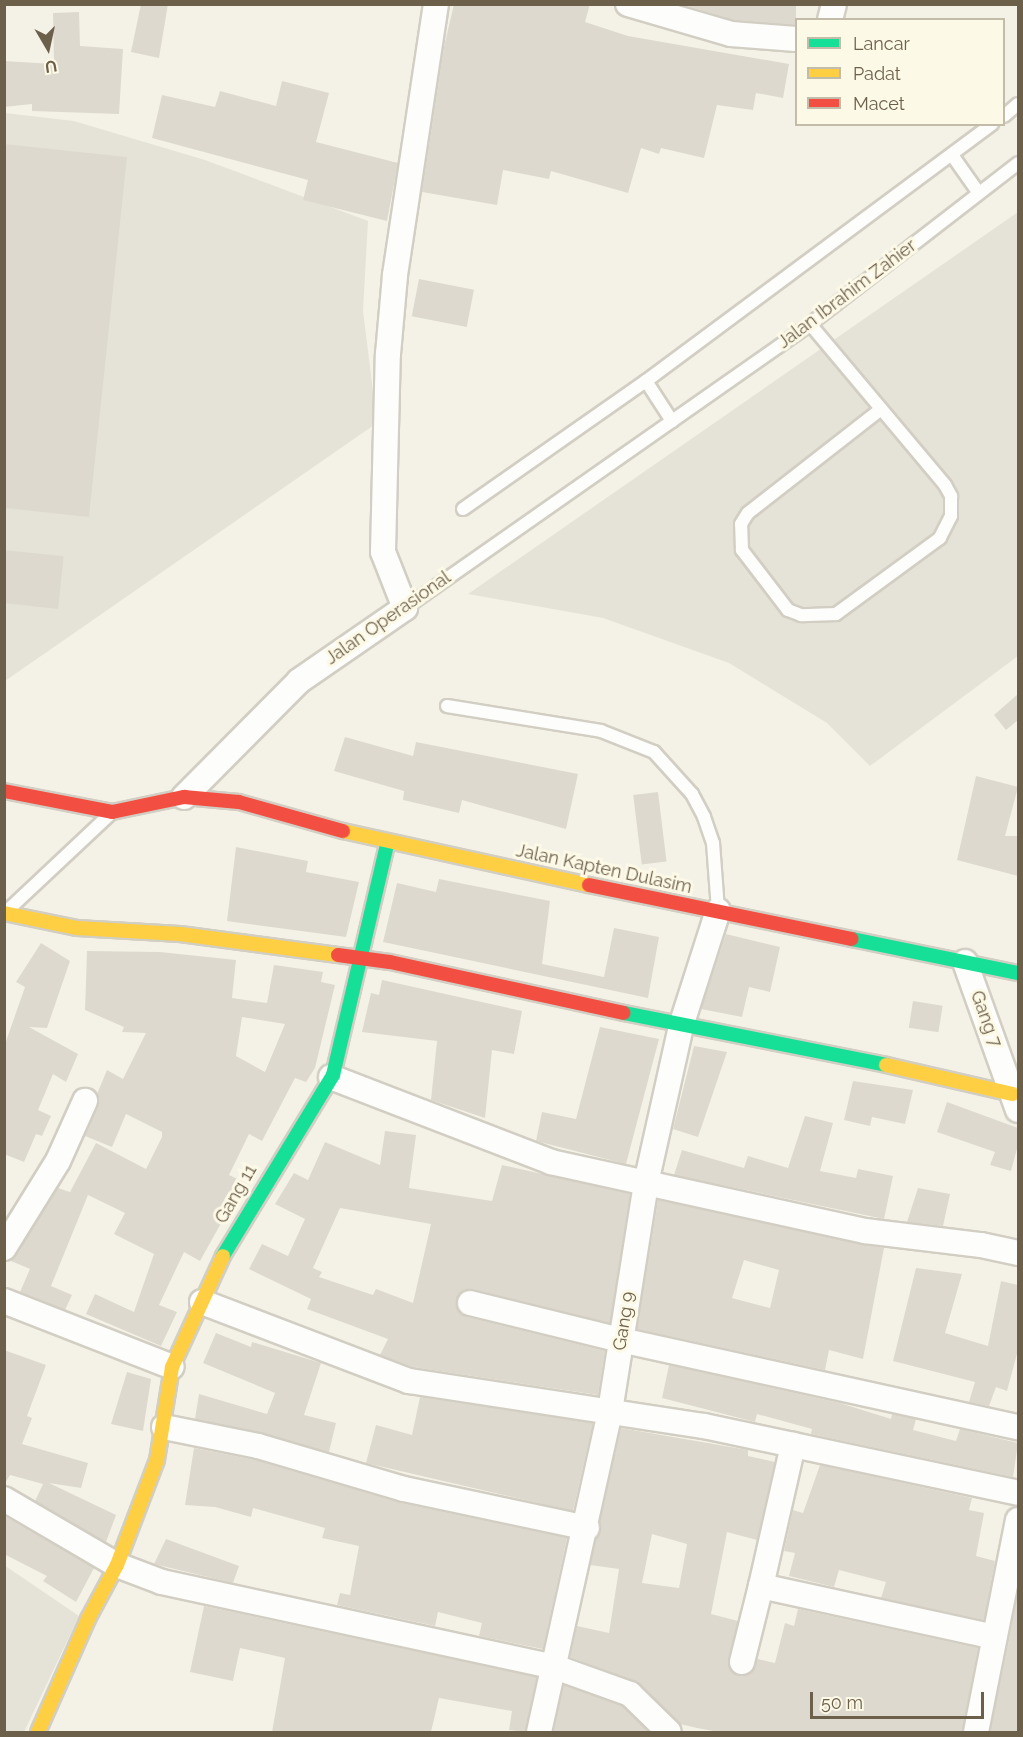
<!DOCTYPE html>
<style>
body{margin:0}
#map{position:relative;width:1023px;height:1737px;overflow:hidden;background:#f4f2e7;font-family:Raleway,sans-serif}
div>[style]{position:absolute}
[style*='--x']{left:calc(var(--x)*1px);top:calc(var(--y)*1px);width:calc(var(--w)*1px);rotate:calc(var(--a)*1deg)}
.industrial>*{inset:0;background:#e5e3d8}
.building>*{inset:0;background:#ded9ce;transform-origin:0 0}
.roads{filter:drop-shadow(2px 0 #d2cec3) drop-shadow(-2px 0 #d2cec3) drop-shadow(0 2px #d2cec3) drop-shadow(0 -2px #d2cec3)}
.lane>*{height:12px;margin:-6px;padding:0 6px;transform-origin:6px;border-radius:6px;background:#fdfdfb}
.street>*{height:24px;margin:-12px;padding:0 12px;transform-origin:12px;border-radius:12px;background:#fdfdfb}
.fast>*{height:14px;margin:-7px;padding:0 7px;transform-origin:7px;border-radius:7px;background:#16e098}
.slow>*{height:14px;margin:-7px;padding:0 7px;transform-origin:7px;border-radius:7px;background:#ffcf43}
.jam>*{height:14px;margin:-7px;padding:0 7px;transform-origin:7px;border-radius:7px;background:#f24e42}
span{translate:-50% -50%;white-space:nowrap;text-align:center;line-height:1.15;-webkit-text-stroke:6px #fdf9e7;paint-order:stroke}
.street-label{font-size:18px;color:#6d604b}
.frame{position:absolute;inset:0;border:6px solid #6d604b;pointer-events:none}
.legend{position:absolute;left:795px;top:18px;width:210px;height:108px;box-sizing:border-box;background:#fdf9e7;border:2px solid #c3bca9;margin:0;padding:8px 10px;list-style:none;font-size:18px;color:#6d604b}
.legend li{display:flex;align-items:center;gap:12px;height:30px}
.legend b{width:30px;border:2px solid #c3bca9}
.north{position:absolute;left:18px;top:18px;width:60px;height:60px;-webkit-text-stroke:4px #fdf9e7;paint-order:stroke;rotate:171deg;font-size:16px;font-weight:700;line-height:24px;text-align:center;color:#6d604b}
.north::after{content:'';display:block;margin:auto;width:21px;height:27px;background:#6d604b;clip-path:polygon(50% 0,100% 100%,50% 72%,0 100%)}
.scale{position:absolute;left:810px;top:1692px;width:174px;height:27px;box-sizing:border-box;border:3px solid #6d604b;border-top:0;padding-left:8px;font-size:18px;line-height:21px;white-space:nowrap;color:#6d604b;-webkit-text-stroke:4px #fdf9e7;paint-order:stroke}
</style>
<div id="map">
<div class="industrial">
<i style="clip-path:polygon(5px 113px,74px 121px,205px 160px,368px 221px,363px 311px,377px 423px,5px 681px)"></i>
<i style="clip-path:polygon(1018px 212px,1018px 656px,870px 766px,827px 723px,729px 663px,603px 618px,468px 594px)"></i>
<i style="clip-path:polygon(4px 1565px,79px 1616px,24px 1732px,5px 1732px)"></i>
</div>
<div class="building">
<i style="clip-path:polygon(141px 4px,168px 4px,159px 58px,131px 52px)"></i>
<i style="clip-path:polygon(454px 4px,590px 4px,585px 22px,628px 36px,789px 64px,783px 98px,756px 93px,753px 110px,717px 105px,704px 158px,661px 148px,659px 154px,641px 148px,628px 193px,551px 171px,549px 179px,503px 170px,497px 205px,422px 192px,444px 47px)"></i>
<i style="clip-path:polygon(681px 4px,796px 4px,796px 25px,734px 20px)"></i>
<i style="clip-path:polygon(79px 12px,80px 46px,123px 49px,119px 114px,32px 111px,32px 104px,4px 107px,4px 61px,54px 64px,53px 13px)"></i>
<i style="clip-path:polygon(282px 81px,329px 93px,316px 142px,398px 163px,387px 221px,303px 200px,308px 180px,152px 138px,162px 95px,215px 107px,220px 91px,276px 106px)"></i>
<i style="clip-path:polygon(4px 144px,127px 157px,89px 517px,4px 508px)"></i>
<i style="left:419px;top:279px;width:56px;height:38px;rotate:11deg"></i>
<i style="left:4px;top:550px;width:60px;height:53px;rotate:6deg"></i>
<i style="clip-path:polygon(1018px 694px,1018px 720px,1006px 730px,994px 715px)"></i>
<i style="clip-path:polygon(345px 737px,413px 756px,416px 742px,578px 774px,566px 829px,462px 800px,459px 813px,403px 800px,404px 791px,334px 771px)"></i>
<i style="clip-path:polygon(976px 776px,1018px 787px,1005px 836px,1018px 836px,1018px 876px,957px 860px)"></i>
<i style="left:658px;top:792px;width:70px;height:25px;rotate:83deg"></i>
<i style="clip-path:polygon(236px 847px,308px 861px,306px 872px,359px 882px,346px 937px,227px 921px)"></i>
<i style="clip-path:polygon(439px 879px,550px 901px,542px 964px,604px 977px,614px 928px,659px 937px,648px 998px,383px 942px,397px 883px,436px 892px)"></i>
<i style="clip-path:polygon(726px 934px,780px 947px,770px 992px,749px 987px,742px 1017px,701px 1009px)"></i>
<i style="clip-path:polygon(41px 943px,70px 961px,47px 1028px,29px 1027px,78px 1054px,66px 1082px,53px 1074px,38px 1110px,51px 1116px,42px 1136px,36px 1134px,24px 1162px,4px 1154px,4px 1047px,25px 987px,16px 982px)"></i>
<i style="clip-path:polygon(evenodd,87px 951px,160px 952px,236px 960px,232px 998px,267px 1003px,274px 965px,323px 972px,321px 982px,335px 985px,315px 1068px,306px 1082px,295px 1078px,262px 1141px,249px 1134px,229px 1175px,244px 1182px,200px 1261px,184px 1252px,159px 1305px,177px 1312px,161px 1346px,86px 1314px,95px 1294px,134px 1312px,154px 1254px,114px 1234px,125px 1213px,88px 1195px,51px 1286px,72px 1295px,65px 1310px,20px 1292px,30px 1269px,11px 1261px,58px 1188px,70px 1192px,96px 1143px,146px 1169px,162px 1137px,162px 1132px,126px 1114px,112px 1147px,85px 1136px,98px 1107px,97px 1094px,107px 1070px,123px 1079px,146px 1033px,122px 1032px,124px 1027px,85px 1010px,87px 951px,242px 1017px,285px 1024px,265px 1072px,236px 1056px,242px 1017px)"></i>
<i style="clip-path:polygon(382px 980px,522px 1011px,514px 1054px,492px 1050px,485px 1118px,431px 1100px,437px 1041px,362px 1032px,371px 993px,379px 995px)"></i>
<i style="left:913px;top:1001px;width:30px;height:27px;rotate:9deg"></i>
<i style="clip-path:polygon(600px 1027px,659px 1039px,626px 1164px,536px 1141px,542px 1112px,576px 1119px)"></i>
<i style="clip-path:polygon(694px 1046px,727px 1052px,698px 1137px,673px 1129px)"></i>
<i style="clip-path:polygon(853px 1081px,913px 1090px,905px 1124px,872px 1117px,870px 1126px,844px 1120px)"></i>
<i style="clip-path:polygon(947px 1102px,1018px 1128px,1018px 1145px,1011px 1171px,990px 1165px,995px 1152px,937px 1132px)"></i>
<i style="clip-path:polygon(805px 1116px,833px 1123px,820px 1171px,856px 1178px,858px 1169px,893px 1176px,884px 1219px,674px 1175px,682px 1150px,744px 1168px,748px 1156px,788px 1168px)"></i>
<i style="clip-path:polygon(evenodd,385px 1131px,416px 1135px,409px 1188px,492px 1201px,502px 1165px,630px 1194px,610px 1323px,473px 1289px,460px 1293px,456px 1300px,460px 1313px,467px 1317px,605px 1351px,598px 1395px,413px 1367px,380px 1355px,388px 1339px,307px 1309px,311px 1299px,249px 1269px,262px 1244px,288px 1256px,305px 1219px,275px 1204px,294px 1173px,308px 1180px,325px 1142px,380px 1165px,385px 1131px,340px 1208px,431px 1224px,413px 1303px,376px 1289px,373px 1295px,319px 1277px,322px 1272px,313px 1268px,340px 1208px)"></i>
<i style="clip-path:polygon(918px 1188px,950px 1194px,943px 1226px,907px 1222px)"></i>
<i style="clip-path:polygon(evenodd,658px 1200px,884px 1248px,863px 1359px,829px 1350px,825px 1370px,637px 1329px,658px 1200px,744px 1260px,779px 1270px,770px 1308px,732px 1298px,744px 1260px)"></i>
<i style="clip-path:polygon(916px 1268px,962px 1274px,945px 1333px,988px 1346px,1001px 1281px,1018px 1285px,1018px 1350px,1007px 1391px,996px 1387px,989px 1406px,969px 1402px,975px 1382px,893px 1361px)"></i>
<i style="clip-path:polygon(216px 1333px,251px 1347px,252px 1342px,321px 1363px,304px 1415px,336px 1423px,329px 1452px,195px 1419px,199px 1394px,267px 1414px,275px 1393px,203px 1363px)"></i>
<i style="clip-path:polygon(4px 1350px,46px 1365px,27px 1416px,32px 1418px,22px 1444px,88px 1463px,81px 1488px,49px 1483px,116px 1515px,106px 1542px,35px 1501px,43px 1484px,10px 1475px,4px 1485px)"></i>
<i style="clip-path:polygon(669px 1365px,840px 1403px,891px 1419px,892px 1414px,916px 1419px,913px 1430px,956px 1441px,960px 1429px,1018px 1443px,1013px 1477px,811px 1434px,812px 1429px,757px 1414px,755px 1422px,662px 1398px)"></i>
<i style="clip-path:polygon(127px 1372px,151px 1379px,143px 1431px,111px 1424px)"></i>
<i style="clip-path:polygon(420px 1397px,593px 1423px,573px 1511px,366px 1463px,376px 1425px,412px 1435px)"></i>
<i style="clip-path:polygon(evenodd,621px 1428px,748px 1450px,748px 1456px,775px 1462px,757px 1540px,727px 1532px,711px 1614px,738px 1621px,728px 1659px,733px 1673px,746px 1675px,758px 1659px,775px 1663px,785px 1623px,794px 1626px,798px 1609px,978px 1648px,962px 1732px,719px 1732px,697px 1728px,680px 1724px,635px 1681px,570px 1657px,577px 1626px,609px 1633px,619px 1569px,590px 1565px,621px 1428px,652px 1534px,687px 1544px,679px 1588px,642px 1583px,652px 1534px)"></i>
<i style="clip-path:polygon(194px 1448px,255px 1460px,401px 1503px,567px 1538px,543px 1649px,479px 1636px,482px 1623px,438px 1612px,435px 1626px,337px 1605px,340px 1593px,350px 1595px,359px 1546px,322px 1538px,325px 1528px,253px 1508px,251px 1517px,215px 1507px,185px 1505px)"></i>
<i style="clip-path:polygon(820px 1465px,972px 1498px,969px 1510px,984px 1513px,976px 1556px,995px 1561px,984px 1620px,881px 1598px,886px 1582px,839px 1570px,834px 1587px,789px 1576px,795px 1553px,784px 1551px,793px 1510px,803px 1513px)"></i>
<i style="clip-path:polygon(4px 1516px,94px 1568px,76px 1602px,43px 1581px,47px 1576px,4px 1554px)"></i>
<i style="clip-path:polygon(166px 1539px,239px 1566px,233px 1583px,154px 1564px)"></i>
<i style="clip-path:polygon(1018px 1591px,1018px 1732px,990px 1732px,1009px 1639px)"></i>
<i style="clip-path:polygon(204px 1606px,537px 1677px,525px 1732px,509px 1730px,512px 1711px,439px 1698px,431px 1732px,272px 1732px,285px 1658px,240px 1648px,233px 1681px,190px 1672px)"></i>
<i style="clip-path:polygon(564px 1685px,622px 1706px,649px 1732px,553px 1732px)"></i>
</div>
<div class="roads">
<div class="lane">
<i style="--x:1004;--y:116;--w:18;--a:-41"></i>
<i style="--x:952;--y:155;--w:45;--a:54.9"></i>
<i style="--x:810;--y:324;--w:210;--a:50"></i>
<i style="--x:945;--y:485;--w:13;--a:61"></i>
<i style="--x:951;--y:496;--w:20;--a:90"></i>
<i style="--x:951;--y:516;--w:25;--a:117"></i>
<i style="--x:940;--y:538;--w:129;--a:143.8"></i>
<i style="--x:836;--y:614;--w:35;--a:178"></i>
<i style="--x:801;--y:615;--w:14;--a:-159"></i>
<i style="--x:788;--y:610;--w:76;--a:-127.5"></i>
<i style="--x:742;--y:550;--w:26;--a:-92"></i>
<i style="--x:741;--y:524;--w:13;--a:-58"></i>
<i style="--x:748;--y:513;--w:169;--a:-38"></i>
<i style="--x:646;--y:381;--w:48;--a:57"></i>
<i style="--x:463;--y:509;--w:223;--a:-35"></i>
<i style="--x:646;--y:381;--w:431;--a:-36.6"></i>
<i style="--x:405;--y:608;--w:495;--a:-35"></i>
<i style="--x:810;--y:324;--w:263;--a:-37.7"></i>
<i style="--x:447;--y:706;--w:156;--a:9.2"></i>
<i style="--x:601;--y:731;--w:57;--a:21.6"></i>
<i style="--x:654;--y:752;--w:57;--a:47.9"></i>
<i style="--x:692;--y:794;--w:26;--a:62"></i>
<i style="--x:704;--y:817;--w:28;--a:71"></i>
<i style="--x:713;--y:843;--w:66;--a:85.7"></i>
<i style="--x:8;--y:910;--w:139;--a:-43.2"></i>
</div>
<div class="street">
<i style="--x:628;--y:4;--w:107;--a:16.2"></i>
<i style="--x:731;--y:34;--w:65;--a:4.4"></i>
<i style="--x:830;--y:20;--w:16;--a:-76"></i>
<i style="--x:184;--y:797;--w:163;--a:-45.2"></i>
<i style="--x:299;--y:681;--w:129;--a:-34.6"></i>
<i style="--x:405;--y:608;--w:60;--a:-111.4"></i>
<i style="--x:383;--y:552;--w:198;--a:-88.6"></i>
<i style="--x:388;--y:354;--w:79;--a:-84.9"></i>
<i style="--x:395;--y:275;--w:274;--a:-81.4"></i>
<i style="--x:965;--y:962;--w:157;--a:70.3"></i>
<i style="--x:331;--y:1077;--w:236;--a:21.1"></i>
<i style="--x:551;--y:1162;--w:321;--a:12.4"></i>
<i style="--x:865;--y:1231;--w:117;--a:6.9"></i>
<i style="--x:981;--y:1245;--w:38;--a:12"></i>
<i style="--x:4;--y:1248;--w:102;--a:-58.2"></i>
<i style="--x:58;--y:1161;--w:66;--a:-65.8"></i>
<i style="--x:4;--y:1301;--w:180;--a:21.4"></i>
<i style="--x:202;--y:1302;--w:222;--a:20.9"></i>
<i style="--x:409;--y:1381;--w:298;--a:8.7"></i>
<i style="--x:704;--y:1426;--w:321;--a:12"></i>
<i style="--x:470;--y:1303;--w:155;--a:13.8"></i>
<i style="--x:621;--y:1340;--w:406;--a:12.4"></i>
<i style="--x:164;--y:1427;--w:96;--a:11.4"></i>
<i style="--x:258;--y:1446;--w:152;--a:16.4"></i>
<i style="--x:404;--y:1489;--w:187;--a:12"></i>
<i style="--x:4;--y:1499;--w:131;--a:30.3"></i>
<i style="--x:117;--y:1565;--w:48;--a:20.7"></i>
<i style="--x:162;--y:1582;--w:399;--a:12.2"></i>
<i style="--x:552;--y:1666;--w:83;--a:19.7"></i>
<i style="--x:630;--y:1694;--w:54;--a:44.3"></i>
<i style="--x:761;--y:1586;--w:145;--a:-77.2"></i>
<i style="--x:742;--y:1662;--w:78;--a:-76"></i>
<i style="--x:761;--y:1586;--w:239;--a:12.3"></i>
<i style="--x:539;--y:1732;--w:329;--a:-77.5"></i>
<i style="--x:610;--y:1411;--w:231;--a:-81"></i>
<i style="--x:646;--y:1183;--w:161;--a:-77.4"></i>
<i style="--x:681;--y:1026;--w:121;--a:-72.2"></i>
<i style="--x:976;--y:1732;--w:216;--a:-78.8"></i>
</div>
<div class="fast">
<i style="--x:852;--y:939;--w:169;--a:11.6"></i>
<i style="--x:624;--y:1013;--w:267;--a:11.2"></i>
<i style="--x:223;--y:1256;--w:212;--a:-58.7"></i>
<i style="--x:333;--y:1075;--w:237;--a:-76.8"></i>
</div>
<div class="slow">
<i style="--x:343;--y:831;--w:252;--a:12.4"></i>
<i style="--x:4;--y:913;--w:75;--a:11.6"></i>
<i style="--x:77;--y:928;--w:103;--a:3.3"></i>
<i style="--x:180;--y:934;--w:159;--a:7.6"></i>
<i style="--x:886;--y:1065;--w:130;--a:12.9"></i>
<i style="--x:38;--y:1732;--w:124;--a:-66.1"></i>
<i style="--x:88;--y:1619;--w:61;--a:-61.8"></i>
<i style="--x:117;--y:1565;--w:112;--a:-69.1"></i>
<i style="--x:157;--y:1460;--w:94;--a:-80.8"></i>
<i style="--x:172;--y:1367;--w:122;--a:-65.3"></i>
</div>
<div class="jam">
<i style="--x:4;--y:791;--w:110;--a:11"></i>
<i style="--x:112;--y:812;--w:74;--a:-11.8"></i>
<i style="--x:184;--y:797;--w:55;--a:5.2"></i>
<i style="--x:239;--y:802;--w:108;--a:15.6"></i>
<i style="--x:589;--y:885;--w:268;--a:11.6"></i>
<i style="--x:338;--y:955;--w:52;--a:7.7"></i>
<i style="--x:390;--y:962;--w:239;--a:12.3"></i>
</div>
</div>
<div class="street-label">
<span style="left:847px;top:294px;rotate:-37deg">Jalan Ibrahim Zahier</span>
<span style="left:388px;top:618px;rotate:-35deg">Jalan Operasional</span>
<span style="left:604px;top:869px;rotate:12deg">Jalan Kapten Dulasim</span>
<span style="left:986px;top:1019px;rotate:70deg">Gang 7</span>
<span style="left:236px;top:1194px;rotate:-60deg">Gang 11</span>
<span style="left:624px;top:1321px;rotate:-81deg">Gang 9</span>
</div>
<div class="frame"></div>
<ul class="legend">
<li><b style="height:8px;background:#16e098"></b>Lancar</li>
<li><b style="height:8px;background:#ffcf43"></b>Padat</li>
<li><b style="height:8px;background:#f24e42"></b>Macet</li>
</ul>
<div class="north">U</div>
<div class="scale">50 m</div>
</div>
